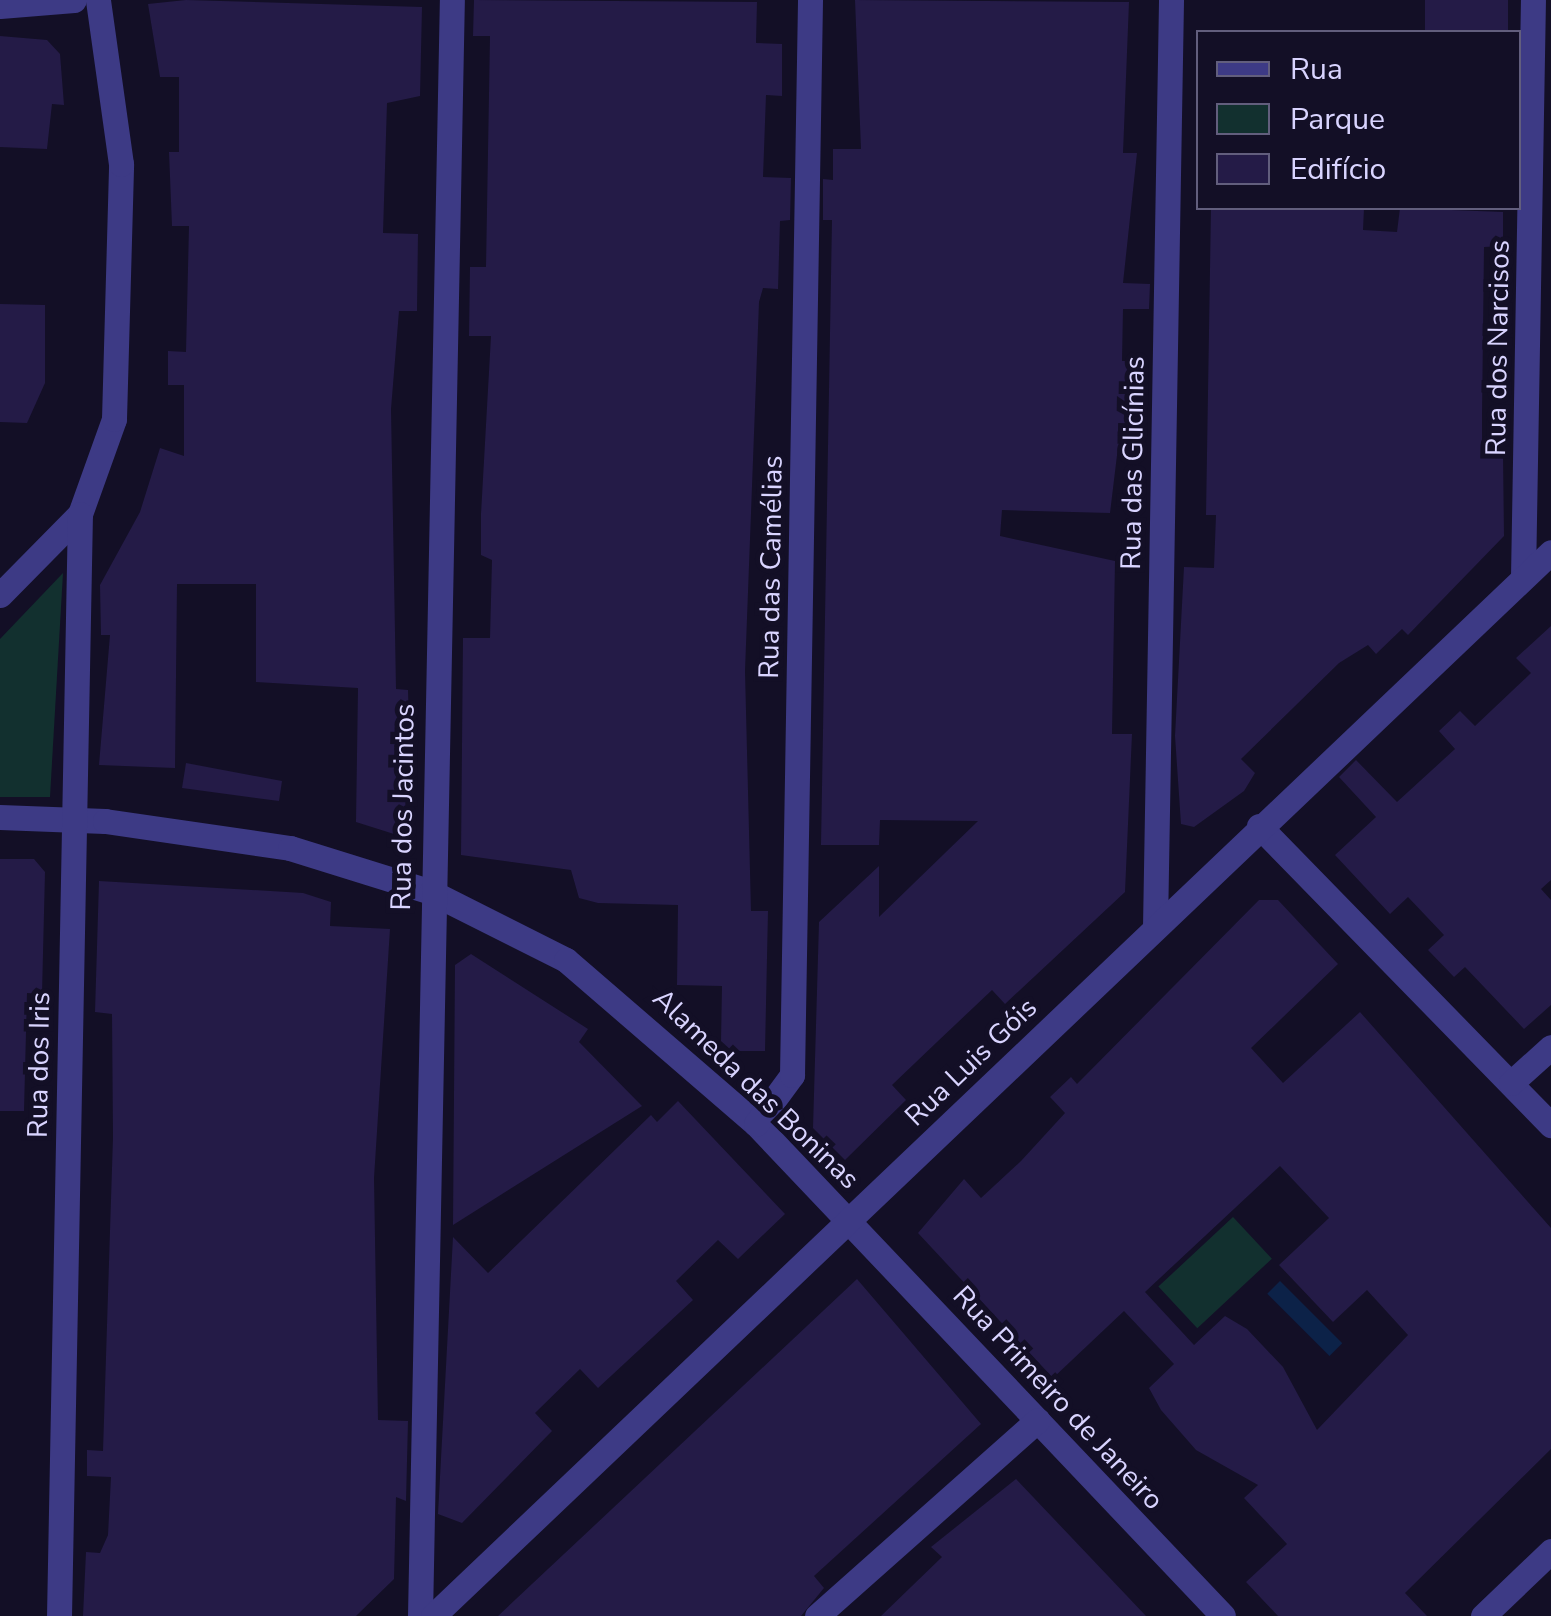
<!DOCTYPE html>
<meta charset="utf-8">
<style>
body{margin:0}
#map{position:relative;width:1551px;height:1616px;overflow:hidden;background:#130f26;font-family:"Nunito Sans",sans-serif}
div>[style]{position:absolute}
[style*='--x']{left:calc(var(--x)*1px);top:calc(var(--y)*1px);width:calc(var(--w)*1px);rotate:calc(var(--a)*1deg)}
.green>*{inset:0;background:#12302f;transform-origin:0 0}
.water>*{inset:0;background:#0c2248;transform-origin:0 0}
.building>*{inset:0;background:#241b47;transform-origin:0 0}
.minor>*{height:25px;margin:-12.5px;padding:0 12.5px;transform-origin:12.5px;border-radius:12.5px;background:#3d3a85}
span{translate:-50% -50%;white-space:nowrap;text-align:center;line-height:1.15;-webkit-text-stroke:10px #130f26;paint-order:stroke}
.street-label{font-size:28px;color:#d9d4ff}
.legend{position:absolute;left:1196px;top:30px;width:325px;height:180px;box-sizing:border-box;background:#130f26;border:2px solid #625e7d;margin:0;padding:12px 18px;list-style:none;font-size:30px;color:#d9d4ff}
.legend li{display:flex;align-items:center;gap:20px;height:50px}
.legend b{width:50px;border:2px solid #625e7d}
</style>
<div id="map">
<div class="green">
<i style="clip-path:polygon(63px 573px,50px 797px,0 797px,0 639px)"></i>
<i style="left:1233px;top:1217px;width:57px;height:102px;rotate:47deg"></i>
</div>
<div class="water">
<i style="left:1280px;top:1281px;width:88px;height:18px;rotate:45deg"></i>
</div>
<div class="building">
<i style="clip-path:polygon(186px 0,422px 7px,420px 96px,387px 103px,383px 233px,418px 234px,417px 311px,399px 311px,391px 409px,396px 689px,408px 690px,409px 726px,407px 824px,394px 834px,356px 822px,358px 688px,256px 682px,256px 584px,177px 584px,175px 768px,99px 765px,110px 635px,101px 635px,100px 585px,140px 512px,160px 448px,184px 456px,184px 385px,168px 385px,168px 351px,186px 352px,189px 226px,172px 226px,169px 152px,179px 152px,179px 77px,160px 77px,148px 4px)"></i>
<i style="clip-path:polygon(474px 0,757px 2px,756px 43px,782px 44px,782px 96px,766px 95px,763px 177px,791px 178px,790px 220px,780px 221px,778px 289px,763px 288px,759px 302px,745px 671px,751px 911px,768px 911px,765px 1051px,732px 1051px,721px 1041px,722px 986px,677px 985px,678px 905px,598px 903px,579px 898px,571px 870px,461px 855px,463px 638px,490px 638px,492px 560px,481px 555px,481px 514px,491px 336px,469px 336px,470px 267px,486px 267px,490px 36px,473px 36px)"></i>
<i style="clip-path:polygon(855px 0,1129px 2px,1123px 153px,1137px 153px,1123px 283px,1150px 284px,1149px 309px,1123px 309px,1122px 361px,1138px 361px,1136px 447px,1118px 447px,1110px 513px,1002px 510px,1000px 536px,1115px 561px,1112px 734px,1132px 734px,1125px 892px,1005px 1004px,992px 990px,937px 1042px,892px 1085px,906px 1100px,845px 1160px,813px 1128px,819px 922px,879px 866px,879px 917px,978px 821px,880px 820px,879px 845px,821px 845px,832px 220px,823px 220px,823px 179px,833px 180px,833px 149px,861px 149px)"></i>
<i style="left:1425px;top:0;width:83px;height:32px"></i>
<i style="clip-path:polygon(0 36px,47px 40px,60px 54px,64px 105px,52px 104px,47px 149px,0 147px)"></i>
<i style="clip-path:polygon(1211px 208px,1364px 208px,1363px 230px,1397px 232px,1400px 208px,1503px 212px,1503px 246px,1484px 247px,1482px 417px,1482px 453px,1503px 454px,1504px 536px,1408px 635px,1402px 629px,1376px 654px,1368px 645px,1339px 663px,1241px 759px,1255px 773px,1244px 791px,1194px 827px,1181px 824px,1175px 736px,1184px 567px,1214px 568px,1216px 515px,1206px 515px)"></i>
<i style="clip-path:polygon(0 304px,45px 305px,45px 383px,27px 423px,0 422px)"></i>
<i style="clip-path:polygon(1551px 626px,1551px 880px,1541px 889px,1551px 900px,1551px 1005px,1524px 1029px,1465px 967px,1454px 977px,1428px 950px,1444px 935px,1408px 897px,1390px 914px,1335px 855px,1376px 817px,1339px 777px,1356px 760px,1397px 802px,1455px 749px,1439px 731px,1460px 711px,1475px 726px,1531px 673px,1516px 658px)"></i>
<i style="clip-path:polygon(186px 763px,282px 781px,279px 801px,182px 788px)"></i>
<i style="clip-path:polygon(0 859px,34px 859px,45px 872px,42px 994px,27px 993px,24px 1111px,0 1111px)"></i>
<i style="clip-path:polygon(99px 881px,303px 893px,331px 902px,330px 926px,390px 929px,374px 1178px,378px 1420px,408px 1421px,406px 1501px,396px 1497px,394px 1579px,356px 1616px,83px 1616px,86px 1552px,100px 1553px,108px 1535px,111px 1477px,87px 1476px,87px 1450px,103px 1451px,113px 1137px,112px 1014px,95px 1012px)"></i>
<i style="clip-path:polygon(evenodd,1259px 900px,1278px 900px,1338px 964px,1251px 1048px,1283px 1083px,1360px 1012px,1551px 1228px,1551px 1449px,1405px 1593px,1427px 1616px,1278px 1616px,1246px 1582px,1287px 1544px,1244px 1498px,1258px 1485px,1196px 1450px,1161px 1410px,1149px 1388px,1174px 1364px,1124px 1311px,1053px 1378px,918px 1233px,964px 1179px,981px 1198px,1021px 1161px,1065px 1113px,1050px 1097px,1071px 1077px,1077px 1084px,1259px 900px,1280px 1166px,1329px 1218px,1279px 1265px,1333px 1322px,1367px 1290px,1408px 1335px,1317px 1430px,1283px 1367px,1247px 1329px,1225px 1316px,1194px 1345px,1145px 1292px,1280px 1166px)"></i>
<i style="clip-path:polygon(471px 954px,588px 1029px,579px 1042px,642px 1106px,453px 1225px,455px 965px)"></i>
<i style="clip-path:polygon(678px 1101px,785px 1214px,738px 1259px,718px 1240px,676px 1281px,693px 1300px,598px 1388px,580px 1369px,535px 1413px,552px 1431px,462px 1523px,438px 1514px,453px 1237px,488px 1273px,651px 1115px,657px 1122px)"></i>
<i style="clip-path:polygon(857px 1279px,981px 1424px,814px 1576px,824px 1588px,801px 1616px,498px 1616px)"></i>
<i style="clip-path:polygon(1016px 1479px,1146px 1616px,881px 1616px,942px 1557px,931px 1547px)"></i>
</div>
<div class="minor">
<i style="--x:0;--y:6;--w:74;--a:-4.6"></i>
<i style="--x:1523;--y:577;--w:577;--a:-89.01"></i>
<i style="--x:0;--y:595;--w:114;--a:-45.4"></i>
<i style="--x:80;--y:514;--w:101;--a:-70.3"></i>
<i style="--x:114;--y:419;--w:255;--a:-88.4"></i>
<i style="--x:121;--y:164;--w:166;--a:-98"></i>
<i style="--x:0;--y:817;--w:105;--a:2.2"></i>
<i style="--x:105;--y:821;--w:187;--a:8.3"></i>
<i style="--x:290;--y:848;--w:148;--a:17.3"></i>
<i style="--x:431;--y:892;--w:151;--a:26.7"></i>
<i style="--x:566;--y:960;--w:251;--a:40.8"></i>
<i style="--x:756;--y:1124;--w:678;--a:46.49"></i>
<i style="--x:1259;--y:826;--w:418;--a:45.7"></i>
<i style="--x:1155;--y:927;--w:927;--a:-89.01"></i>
<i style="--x:1511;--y:1083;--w:54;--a:-42"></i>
<i style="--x:756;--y:1124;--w:61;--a:-53.7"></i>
<i style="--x:792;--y:1075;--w:1075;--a:-89.04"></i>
<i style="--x:59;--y:1616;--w:1102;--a:-88.91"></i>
<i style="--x:420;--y:1616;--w:1616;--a:-88.87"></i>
<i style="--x:433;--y:1616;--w:1543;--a:-43.58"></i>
<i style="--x:817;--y:1616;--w:295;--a:-41.6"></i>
<i style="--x:1483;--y:1616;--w:94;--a:-43.7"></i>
</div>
<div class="street-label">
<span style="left:1498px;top:348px;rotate:-89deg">Rua dos Narcisos</span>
<span style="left:1133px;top:463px;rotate:-89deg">Rua das Glicínias</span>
<span style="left:771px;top:567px;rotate:-89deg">Rua das Camélias</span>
<span style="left:403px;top:807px;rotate:-89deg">Rua dos Jacintos</span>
<span style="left:971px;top:1062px;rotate:-44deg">Rua Luis Góis</span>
<span style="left:39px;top:1065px;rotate:-89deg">Rua dos Iris</span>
<span style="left:756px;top:1089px;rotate:44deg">Alameda das Boninas</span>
<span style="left:1058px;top:1398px;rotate:47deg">Rua Primeiro de Janeiro</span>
</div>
<ul class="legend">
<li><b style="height:12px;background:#3d3a85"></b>Rua</li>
<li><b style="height:28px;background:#12302f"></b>Parque</li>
<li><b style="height:28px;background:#241b47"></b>Edifício</li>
</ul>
</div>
